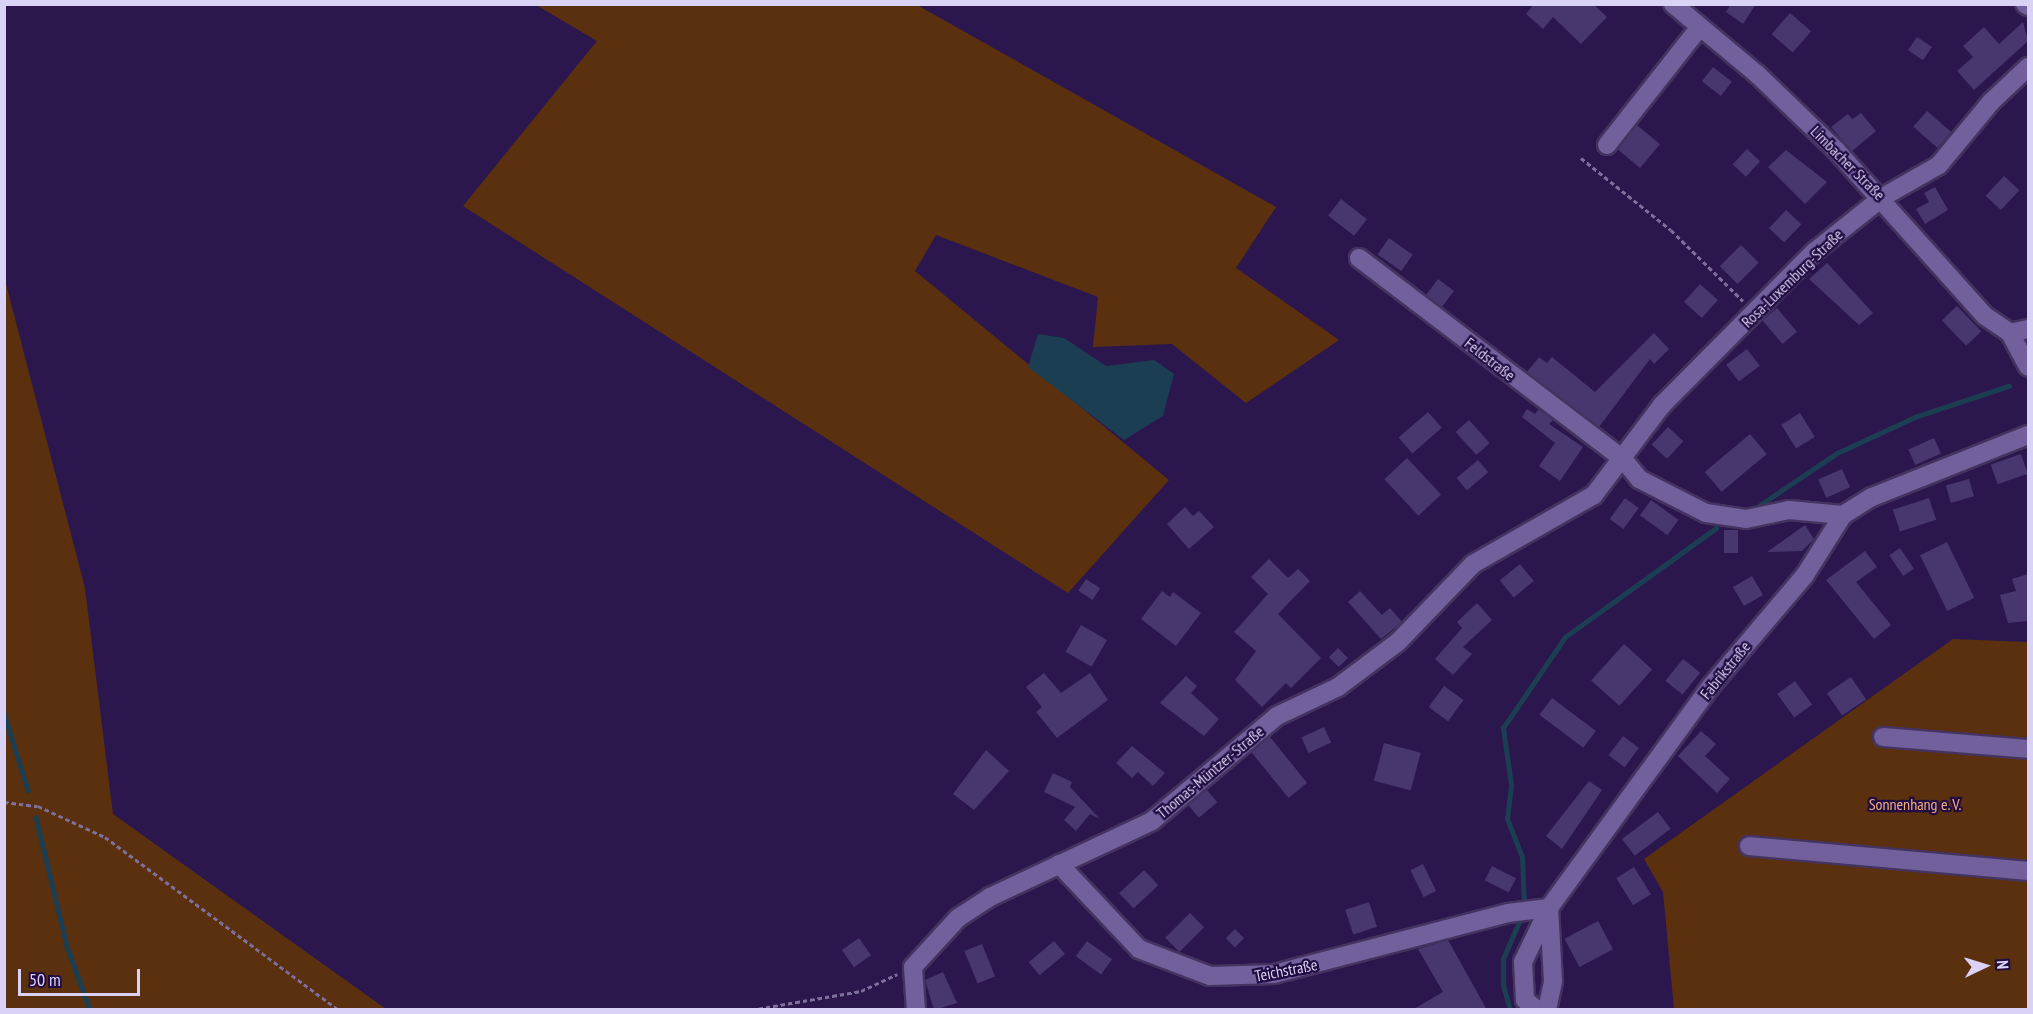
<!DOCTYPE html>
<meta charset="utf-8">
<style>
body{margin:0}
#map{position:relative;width:2033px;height:1014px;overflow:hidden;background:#2b174d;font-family:"PT Sans Narrow",sans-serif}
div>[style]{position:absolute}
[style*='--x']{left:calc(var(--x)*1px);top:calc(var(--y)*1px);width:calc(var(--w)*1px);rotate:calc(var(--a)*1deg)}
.green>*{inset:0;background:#5a300f}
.water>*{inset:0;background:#1b3e52}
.stream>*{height:4.5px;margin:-2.25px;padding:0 2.25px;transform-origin:2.25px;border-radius:2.25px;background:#1b3e52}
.building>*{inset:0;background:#48366f;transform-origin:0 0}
.path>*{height:3px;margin-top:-1.5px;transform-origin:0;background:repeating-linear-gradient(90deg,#7e709c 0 4.5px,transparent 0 7.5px)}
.roads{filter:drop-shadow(2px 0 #443360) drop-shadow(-2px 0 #443360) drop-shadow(0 2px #443360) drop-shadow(0 -2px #443360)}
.minor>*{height:18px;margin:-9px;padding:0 9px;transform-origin:9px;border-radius:9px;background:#71609c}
span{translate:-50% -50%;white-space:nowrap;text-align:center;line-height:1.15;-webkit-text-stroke:4.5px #210c42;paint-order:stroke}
.street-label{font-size:16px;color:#dbd3f5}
.park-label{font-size:16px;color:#f1af80}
.frame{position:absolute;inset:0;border:6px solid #dbd3f5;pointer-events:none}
.north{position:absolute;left:1955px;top:936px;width:60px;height:60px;-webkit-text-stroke:4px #210c42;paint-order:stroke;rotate:86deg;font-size:16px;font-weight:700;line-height:24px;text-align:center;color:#dbd3f5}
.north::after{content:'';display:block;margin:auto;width:21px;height:27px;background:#dbd3f5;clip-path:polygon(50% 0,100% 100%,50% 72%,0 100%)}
.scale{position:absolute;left:18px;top:969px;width:122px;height:27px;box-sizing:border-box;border:3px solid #dbd3f5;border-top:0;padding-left:8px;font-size:18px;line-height:21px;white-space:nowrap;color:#dbd3f5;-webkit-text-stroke:4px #210c42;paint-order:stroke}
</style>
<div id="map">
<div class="green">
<i style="clip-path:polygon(536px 5px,917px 5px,1276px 207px,1236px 268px,1339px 340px,1246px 403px,1172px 344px,1093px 347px,1098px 297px,936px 235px,915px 271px,1169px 480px,1068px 593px,463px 206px,597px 41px)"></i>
<i style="clip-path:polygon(5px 280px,85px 588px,113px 814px,386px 1009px,5px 1009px)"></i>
<i style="clip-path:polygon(1953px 639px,2028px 642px,2028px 1009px,1674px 1009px,1663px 892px,1644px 859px)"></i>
</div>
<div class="water">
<i style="clip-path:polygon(1038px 334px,1064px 338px,1106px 366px,1154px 360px,1174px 374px,1163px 416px,1124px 440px,1028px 367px)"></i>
</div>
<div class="stream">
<i style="--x:1760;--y:505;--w:93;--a:-34"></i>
<i style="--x:1837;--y:453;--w:86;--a:-24.8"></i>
<i style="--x:1915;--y:417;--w:99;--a:-18.3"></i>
<i style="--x:4;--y:713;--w:81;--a:72.7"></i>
<i style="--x:36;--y:817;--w:133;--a:76.5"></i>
<i style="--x:67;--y:946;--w:68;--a:70.2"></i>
<i style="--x:1524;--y:907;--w:50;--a:-92.3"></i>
<i style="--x:1522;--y:857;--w:41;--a:-111.5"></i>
<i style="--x:1507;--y:819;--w:34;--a:-83"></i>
<i style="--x:1511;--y:785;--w:58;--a:-98"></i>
<i style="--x:1503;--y:728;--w:110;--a:-55.7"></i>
<i style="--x:1565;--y:637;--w:186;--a:-35.8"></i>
<i style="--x:1510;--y:1010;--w:26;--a:-106"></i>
<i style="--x:1503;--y:985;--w:26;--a:-90"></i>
<i style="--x:1503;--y:959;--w:48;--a:-66.6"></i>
</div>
<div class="building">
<i style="clip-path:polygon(1534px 4px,1593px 4px,1607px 17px,1581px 44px,1553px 17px,1543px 29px,1526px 14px)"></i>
<i style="clip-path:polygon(1731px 4px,1756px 4px,1743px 24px,1726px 12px)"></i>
<i style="left:1790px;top:13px;width:28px;height:28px;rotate:41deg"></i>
<i style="clip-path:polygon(2023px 22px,2028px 41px,1974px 90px,1957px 71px,1973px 57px,1963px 46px,1984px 27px,1999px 44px)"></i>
<i style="left:1917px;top:37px;width:18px;height:16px;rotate:34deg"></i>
<i style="left:1713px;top:67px;width:24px;height:18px;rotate:38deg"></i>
<i style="left:1927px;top:111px;width:32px;height:21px;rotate:41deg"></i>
<i style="clip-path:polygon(1861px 113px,1876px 131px,1852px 151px,1831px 127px,1848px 114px,1852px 119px)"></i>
<i style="left:1637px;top:125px;width:30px;height:31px;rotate:40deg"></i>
<i style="left:1747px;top:149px;width:18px;height:21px;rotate:43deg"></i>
<i style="clip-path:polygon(1786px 150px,1827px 182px,1805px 204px,1768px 167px)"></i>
<i style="left:2004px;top:176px;width:21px;height:27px;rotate:43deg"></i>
<i style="clip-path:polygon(1935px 187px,1948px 210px,1925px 224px,1916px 209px,1929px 202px,1924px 193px)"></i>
<i style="left:1341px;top:199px;width:33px;height:21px;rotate:38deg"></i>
<i style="left:1786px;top:210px;width:21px;height:25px;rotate:43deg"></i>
<i style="left:1389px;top:238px;width:29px;height:20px;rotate:35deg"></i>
<i style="left:1741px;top:245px;width:25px;height:30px;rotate:45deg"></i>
<i style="clip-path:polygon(1827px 263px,1873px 313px,1859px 325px,1809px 279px)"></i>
<i style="left:1438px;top:279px;width:20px;height:20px;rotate:37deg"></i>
<i style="left:1700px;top:284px;width:24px;height:24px;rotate:42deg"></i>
<i style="left:1957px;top:306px;width:35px;height:21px;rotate:46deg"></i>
<i style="left:1777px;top:308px;width:31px;height:19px;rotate:50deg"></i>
<i style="clip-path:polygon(1654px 333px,1669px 349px,1654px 364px,1650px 359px,1599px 427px,1527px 372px,1539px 357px,1547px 363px,1552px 357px,1595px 392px)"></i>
<i style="left:1747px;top:349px;width:21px;height:26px;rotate:53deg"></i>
<i style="clip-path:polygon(1527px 409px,1535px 414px,1539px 409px,1553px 420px,1549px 424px,1583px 447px,1560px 481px,1539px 466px,1555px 443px,1522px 417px)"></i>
<i style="left:1428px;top:412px;width:21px;height:39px;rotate:49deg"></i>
<i style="left:1800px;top:413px;width:28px;height:22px;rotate:58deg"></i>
<i style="left:1469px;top:420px;width:31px;height:18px;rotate:48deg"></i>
<i style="left:1668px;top:427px;width:21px;height:24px;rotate:43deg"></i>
<i style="left:1750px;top:434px;width:26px;height:59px;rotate:50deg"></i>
<i style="left:1934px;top:438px;width:17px;height:28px;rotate:66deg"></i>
<i style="left:2021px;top:454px;width:21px;height:32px;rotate:71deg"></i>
<i style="left:1407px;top:458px;width:50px;height:31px;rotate:47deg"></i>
<i style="left:1478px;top:460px;width:16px;height:28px;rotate:50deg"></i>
<i style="left:1842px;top:469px;width:20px;height:26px;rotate:66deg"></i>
<i style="left:1969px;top:479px;width:18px;height:24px;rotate:74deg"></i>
<i style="left:1625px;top:498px;width:17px;height:26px;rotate:36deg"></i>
<i style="left:1929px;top:498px;width:23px;height:38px;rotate:72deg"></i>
<i style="left:1651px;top:500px;width:34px;height:19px;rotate:36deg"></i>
<i style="clip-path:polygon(1185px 507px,1193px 516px,1199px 511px,1214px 527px,1189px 549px,1167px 524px)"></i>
<i style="clip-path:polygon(1805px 525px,1814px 539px,1802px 551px,1767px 552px)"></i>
<i style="left:1738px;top:530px;width:23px;height:14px;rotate:90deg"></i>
<i style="left:1947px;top:542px;width:62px;height:30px;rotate:64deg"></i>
<i style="left:1900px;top:548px;width:25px;height:13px;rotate:56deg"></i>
<i style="clip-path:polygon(1865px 551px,1877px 567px,1856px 582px,1891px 625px,1874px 639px,1826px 580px)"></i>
<i style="clip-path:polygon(1269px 559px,1288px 578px,1298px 569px,1310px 581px,1278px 614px,1321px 658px,1291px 688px,1286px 683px,1262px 707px,1235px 680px,1256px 651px,1234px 632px,1268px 594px,1251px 577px)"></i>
<i style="left:1520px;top:564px;width:22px;height:26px;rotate:51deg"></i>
<i style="clip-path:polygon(2028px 574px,2028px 621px,2008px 623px,2000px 595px,2016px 591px,2012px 579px)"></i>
<i style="left:1752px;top:576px;width:22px;height:22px;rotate:60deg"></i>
<i style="left:1086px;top:579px;width:17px;height:14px;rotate:33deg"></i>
<i style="clip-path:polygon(1162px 591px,1170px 597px,1173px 592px,1201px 613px,1176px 646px,1141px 619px)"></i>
<i style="clip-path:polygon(1360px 591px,1382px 615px,1390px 608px,1402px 622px,1381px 639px,1348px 602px)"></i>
<i style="clip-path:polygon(1477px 603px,1492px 620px,1463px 647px,1472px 654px,1453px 675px,1435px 659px,1462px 628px,1457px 622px)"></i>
<i style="left:1081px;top:625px;width:30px;height:31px;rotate:30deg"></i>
<i style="left:1624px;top:644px;width:38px;height:49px;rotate:42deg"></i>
<i style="left:1338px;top:648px;width:14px;height:13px;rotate:45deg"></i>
<i style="left:1683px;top:659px;width:22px;height:28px;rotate:39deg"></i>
<i style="clip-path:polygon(1044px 673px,1061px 693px,1090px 673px,1108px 700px,1057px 738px,1036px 712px,1042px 707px,1026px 687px)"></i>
<i style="clip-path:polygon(1186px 676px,1197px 686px,1191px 693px,1219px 719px,1204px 736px,1160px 703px)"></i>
<i style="left:1851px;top:677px;width:27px;height:29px;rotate:56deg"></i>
<i style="left:1795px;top:681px;width:29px;height:22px;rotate:54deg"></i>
<i style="left:1444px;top:686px;width:24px;height:26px;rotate:36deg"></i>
<i style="left:1552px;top:698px;width:55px;height:21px;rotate:37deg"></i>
<i style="left:1324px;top:727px;width:17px;height:25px;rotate:65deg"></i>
<i style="clip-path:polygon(1701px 731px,1716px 744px,1705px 756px,1730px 779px,1717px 793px,1678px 756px)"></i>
<i style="left:1623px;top:736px;width:20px;height:24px;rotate:37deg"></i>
<i style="left:1270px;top:737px;width:59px;height:24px;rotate:51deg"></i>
<i style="left:1384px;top:743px;width:38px;height:39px;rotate:15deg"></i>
<i style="clip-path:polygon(1132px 746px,1165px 773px,1153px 786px,1138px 772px,1132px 778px,1116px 763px)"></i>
<i style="clip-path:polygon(986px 750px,1009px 771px,974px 810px,953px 794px)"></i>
<i style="clip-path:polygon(1053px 773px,1072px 782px,1070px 787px,1100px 819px,1090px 814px,1076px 831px,1064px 820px,1075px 807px,1044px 792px)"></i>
<i style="clip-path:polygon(1589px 781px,1602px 790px,1562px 849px,1546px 836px)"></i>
<i style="left:1207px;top:790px;width:16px;height:24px;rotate:50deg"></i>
<i style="left:1658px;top:812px;width:21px;height:45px;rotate:53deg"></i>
<i style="left:1423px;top:864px;width:30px;height:14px;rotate:64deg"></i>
<i style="left:1492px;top:866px;width:27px;height:16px;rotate:27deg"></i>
<i style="left:1634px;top:867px;width:32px;height:21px;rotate:58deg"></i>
<i style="left:1144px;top:870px;width:21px;height:34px;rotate:47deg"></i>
<i style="left:1369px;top:902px;width:26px;height:25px;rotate:72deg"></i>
<i style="left:1190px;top:913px;width:20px;height:35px;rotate:45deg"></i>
<i style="left:1598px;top:921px;width:32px;height:38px;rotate:62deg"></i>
<i style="left:1235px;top:929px;width:13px;height:13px;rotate:45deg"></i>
<i style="left:859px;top:938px;width:21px;height:21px;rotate:55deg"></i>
<i style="clip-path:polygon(1448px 940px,1487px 1010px,1412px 1010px,1443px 992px,1418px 949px)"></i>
<i style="left:1054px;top:941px;width:17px;height:33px;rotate:50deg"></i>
<i style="left:1087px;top:941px;width:31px;height:19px;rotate:36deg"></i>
<i style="left:982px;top:944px;width:35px;height:19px;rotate:68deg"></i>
<i style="clip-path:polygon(943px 972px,957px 1003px,934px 1010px,925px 980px)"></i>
</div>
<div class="path">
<i style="--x:1581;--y:158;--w:115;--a:38.7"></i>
<i style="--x:1671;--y:230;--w:101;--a:44.6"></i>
<i style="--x:4;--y:802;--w:34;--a:7"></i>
<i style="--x:38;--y:806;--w:74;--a:24.8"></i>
<i style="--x:105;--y:837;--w:291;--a:36.5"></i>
<i style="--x:751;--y:1010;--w:112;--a:-9.8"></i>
<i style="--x:861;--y:991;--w:40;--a:-25"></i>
</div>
<div class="roads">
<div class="minor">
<i style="--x:1673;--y:4;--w:111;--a:39.9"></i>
<i style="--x:1758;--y:75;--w:108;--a:43.9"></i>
<i style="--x:1836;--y:150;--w:223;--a:48.1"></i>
<i style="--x:1985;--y:316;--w:30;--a:34"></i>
<i style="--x:2025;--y:4;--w:4;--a:34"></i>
<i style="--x:1607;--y:145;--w:150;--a:-51.8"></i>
<i style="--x:1359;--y:258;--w:332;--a:37.3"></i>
<i style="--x:1623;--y:459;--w:26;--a:51"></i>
<i style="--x:1639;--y:479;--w:75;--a:26.9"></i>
<i style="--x:1706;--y:513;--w:40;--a:8.5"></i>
<i style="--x:1746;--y:519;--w:44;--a:-11.8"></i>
<i style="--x:1789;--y:510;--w:54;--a:5.3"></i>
<i style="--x:2010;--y:333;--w:38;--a:62"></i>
<i style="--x:2010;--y:333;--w:18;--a:-13"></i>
<i style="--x:1883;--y:737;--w:145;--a:4.7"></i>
<i style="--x:1749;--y:846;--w:280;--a:5.1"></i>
<i style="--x:1059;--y:864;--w:117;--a:46.7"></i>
<i style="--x:1139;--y:949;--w:76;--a:20.8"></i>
<i style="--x:1210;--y:976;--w:64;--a:-1.8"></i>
<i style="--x:1274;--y:974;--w:242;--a:-14.6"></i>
<i style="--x:1508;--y:913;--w:41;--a:-7"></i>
<i style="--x:916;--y:1010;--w:43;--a:-94"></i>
<i style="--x:913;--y:967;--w:67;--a:-47.4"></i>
<i style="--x:958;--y:918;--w:38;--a:-33"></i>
<i style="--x:990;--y:897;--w:179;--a:-25.1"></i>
<i style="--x:1152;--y:821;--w:163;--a:-40"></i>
<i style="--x:1277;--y:716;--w:68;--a:-25.4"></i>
<i style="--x:1338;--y:687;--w:75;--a:-36.9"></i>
<i style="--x:1398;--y:642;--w:108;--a:-46.1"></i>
<i style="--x:1473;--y:564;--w:139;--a:-29.7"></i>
<i style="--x:1594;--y:495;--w:113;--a:-52.9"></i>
<i style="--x:1662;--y:405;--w:216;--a:-45.2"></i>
<i style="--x:1814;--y:252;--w:88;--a:-38.6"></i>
<i style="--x:1883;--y:197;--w:64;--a:-29.7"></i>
<i style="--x:1939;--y:165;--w:82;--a:-50.5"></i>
<i style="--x:1991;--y:102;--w:51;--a:-43.4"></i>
<i style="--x:1537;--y:1010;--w:16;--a:-140"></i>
<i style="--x:1525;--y:1000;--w:38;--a:-93"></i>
<i style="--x:1523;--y:962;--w:60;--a:-64.3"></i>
<i style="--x:1549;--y:908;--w:275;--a:-53.9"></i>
<i style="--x:1711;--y:686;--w:145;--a:-49.7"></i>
<i style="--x:1805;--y:575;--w:71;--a:-57.7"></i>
<i style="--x:1843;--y:515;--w:34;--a:-32"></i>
<i style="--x:1872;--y:497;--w:168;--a:-21.7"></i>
<i style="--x:1547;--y:1010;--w:30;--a:-78"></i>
<i style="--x:1553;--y:981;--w:73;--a:-93.1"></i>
</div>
</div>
<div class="street-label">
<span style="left:1848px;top:163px;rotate:45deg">Limbacher Straße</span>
<span style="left:1792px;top:278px;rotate:-44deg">Rosa-Luxemburg-Straße</span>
<span style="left:1490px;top:359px;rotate:38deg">Feldstraße</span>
<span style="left:1725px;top:670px;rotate:-51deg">Fabrikstraße</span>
<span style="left:1210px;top:772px;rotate:-40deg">Thomas-Müntzer-Straße</span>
<span style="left:1286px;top:970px;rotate:-11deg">Teichstraße</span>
</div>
<div class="park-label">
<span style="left:1915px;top:804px">Sonnenhang e. V.</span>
</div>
<div class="frame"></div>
<div class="north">N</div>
<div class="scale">50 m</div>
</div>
